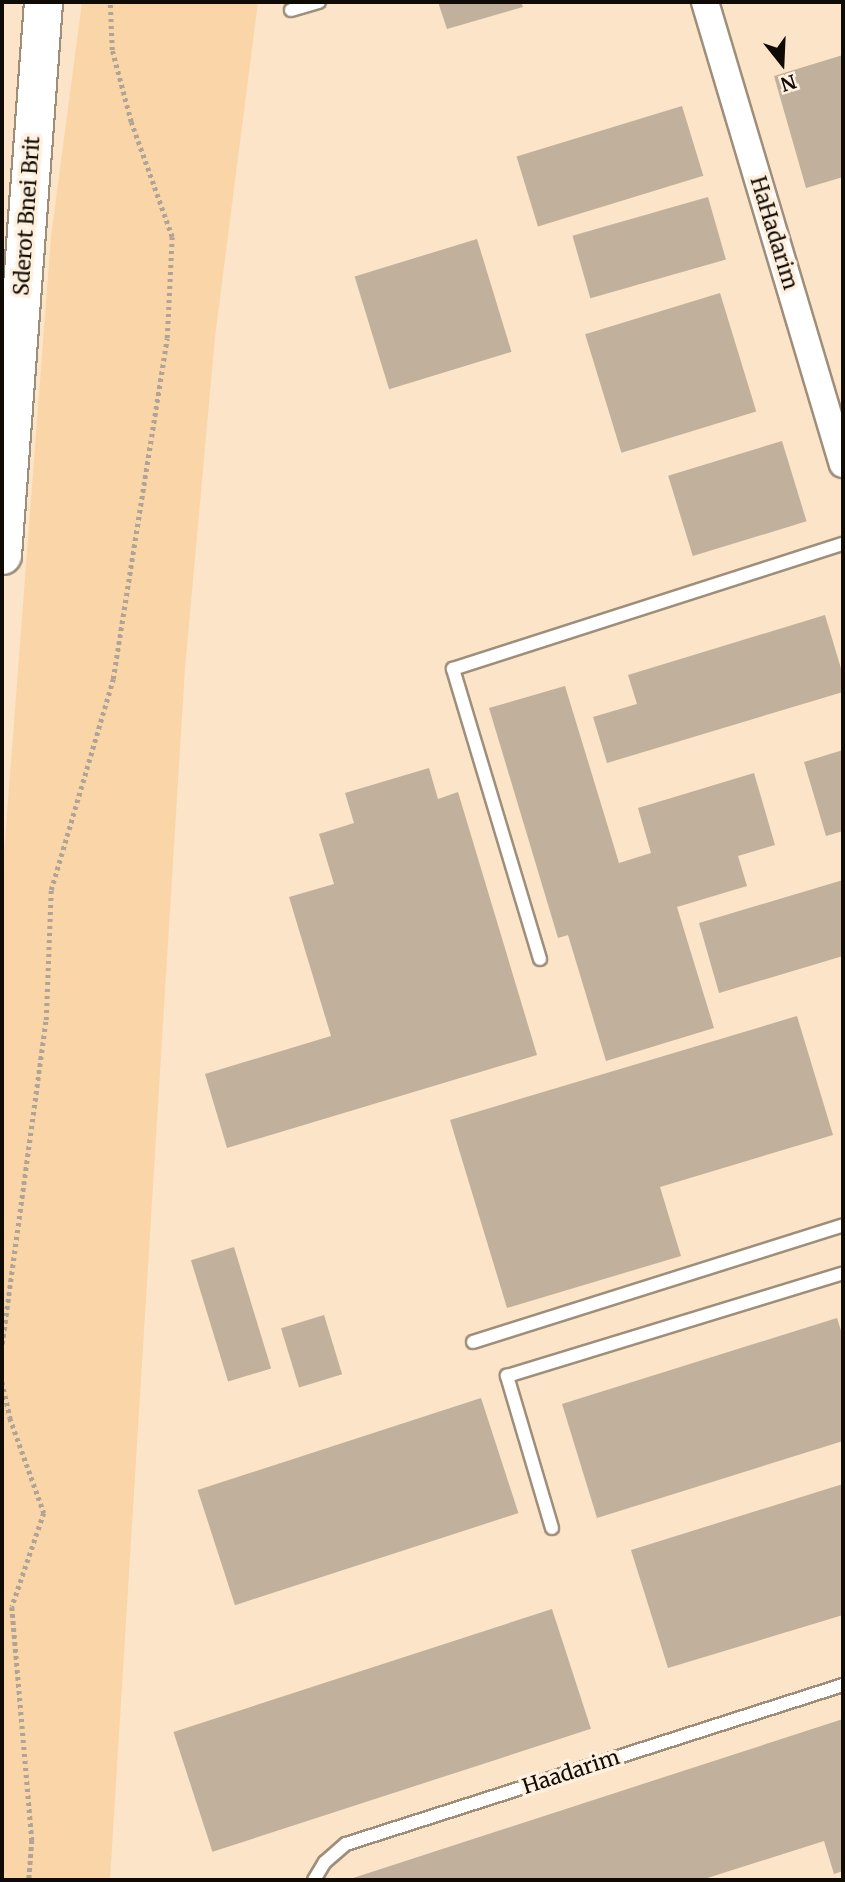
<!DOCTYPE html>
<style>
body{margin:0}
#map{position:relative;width:845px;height:1882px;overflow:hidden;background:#fef0de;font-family:Merriweather,serif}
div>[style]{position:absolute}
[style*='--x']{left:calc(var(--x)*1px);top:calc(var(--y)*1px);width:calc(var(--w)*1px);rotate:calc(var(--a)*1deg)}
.built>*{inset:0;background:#fbe4c8;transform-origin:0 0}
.green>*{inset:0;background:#fad5a8}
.building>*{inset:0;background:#c1b09b;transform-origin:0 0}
.path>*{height:4.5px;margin-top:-2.25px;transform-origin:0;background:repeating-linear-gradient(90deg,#b0a496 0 3.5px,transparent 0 7px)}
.roads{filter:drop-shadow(2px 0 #9e8e7a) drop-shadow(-2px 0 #9e8e7a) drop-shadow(0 2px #9e8e7a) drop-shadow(0 -2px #9e8e7a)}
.service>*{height:12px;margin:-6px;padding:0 6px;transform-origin:6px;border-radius:6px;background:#fff}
.minor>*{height:26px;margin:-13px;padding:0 13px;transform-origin:13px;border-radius:13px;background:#fff}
.secondary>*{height:37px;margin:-18.5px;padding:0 18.5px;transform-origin:18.5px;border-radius:18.5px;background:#fff}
span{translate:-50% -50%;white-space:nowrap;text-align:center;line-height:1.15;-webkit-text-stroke:7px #fef0de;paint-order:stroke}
.street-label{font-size:21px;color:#100a04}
.frame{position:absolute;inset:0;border:4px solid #100a04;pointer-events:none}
.north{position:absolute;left:747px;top:28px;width:70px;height:70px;-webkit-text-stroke:5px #fef0de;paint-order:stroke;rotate:162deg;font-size:19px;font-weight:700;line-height:28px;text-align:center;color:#100a04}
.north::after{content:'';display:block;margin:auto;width:24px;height:32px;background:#100a04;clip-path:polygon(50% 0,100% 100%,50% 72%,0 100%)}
</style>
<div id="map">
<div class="built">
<i style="left:2px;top:2px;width:841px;height:1878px"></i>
</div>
<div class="green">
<i style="clip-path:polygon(82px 2px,258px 2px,215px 337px,185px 668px,110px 1880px,2px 1880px,2px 880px,51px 237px)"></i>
</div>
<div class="building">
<i style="clip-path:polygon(438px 2px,521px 2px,523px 7px,447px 29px)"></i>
<i style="clip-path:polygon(843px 55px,843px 177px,806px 188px,774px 76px)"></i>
<i style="left:682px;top:106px;width:73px;height:173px;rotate:73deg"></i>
<i style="left:708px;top:197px;width:65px;height:141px;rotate:74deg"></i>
<i style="left:477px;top:239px;width:118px;height:128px;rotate:73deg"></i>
<i style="left:720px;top:293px;width:124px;height:141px;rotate:73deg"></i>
<i style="left:782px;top:441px;width:84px;height:119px;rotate:73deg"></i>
<i style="clip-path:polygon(825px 615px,843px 675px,843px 692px,607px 763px,593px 717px,637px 704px,628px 675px)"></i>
<i style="clip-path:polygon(565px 686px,619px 863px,651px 853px,638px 808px,754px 773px,775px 845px,738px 856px,747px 886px,677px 907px,714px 1028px,606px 1061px,568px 935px,558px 938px,489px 708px)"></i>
<i style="clip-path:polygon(843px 750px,843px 831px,826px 836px,804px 762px)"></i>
<i style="clip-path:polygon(429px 768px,438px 799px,458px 792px,537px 1055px,227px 1148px,205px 1074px,331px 1036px,289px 897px,334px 884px,319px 834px,354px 823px,345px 793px)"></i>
<i style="clip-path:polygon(843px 880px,843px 956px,719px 993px,699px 923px)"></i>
<i style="clip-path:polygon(797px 1016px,833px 1135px,660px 1187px,681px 1256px,507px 1308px,450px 1120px)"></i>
<i style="left:234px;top:1247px;width:127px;height:45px;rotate:73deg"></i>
<i style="left:324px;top:1315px;width:62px;height:45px;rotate:73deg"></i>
<i style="clip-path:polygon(837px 1318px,843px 1337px,843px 1441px,597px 1518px,562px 1404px)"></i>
<i style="left:481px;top:1398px;width:121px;height:298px;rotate:72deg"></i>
<i style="clip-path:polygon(843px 1484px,843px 1615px,668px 1668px,631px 1550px)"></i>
<i style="left:552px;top:1609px;width:126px;height:398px;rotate:72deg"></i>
<i style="clip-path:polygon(843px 1719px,843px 1871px,834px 1874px,824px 1841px,701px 1880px,347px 1880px)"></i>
</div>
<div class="path">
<i style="--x:2;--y:1344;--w:327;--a:-82.3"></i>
<i style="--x:46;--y:1020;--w:130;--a:-87.8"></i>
<i style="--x:51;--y:890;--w:220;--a:-73.6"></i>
<i style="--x:113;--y:679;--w:345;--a:-81"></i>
<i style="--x:167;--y:338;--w:101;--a:-87.2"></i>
<i style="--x:172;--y:237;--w:122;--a:-109.6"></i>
<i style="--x:131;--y:122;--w:74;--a:-104.8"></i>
<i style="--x:112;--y:50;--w:48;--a:-92.4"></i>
<i style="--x:2;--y:1382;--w:37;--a:77"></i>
<i style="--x:10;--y:1418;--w:101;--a:70.3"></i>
<i style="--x:44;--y:1513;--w:99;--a:108.8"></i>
<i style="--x:12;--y:1607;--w:234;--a:85.1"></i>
<i style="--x:32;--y:1840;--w:40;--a:94.3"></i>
</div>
<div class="roads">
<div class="service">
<i style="--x:291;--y:10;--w:29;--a:-16"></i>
<i style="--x:540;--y:959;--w:303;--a:-106.7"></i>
<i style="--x:453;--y:669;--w:410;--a:-17.8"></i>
<i style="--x:473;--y:1342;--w:388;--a:-17.5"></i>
<i style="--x:552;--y:1528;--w:159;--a:-106.5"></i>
<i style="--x:507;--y:1376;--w:351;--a:-17"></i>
<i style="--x:314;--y:1880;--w:21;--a:-59"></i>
<i style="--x:325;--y:1862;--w:28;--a:-41"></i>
<i style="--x:346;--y:1844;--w:522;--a:-17.74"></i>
</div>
<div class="minor">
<i style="--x:705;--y:2;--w:482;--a:73.4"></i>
</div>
<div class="secondary">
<i style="--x:2;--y:555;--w:555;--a:-85.76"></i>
</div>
</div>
<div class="street-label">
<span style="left:27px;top:216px;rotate:-86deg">Sderot Bnei Brit</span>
<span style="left:774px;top:233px;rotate:73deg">HaHadarim</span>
<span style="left:571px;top:1772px;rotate:-18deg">Haadarim</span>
</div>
<div class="frame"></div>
<div class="north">N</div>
</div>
